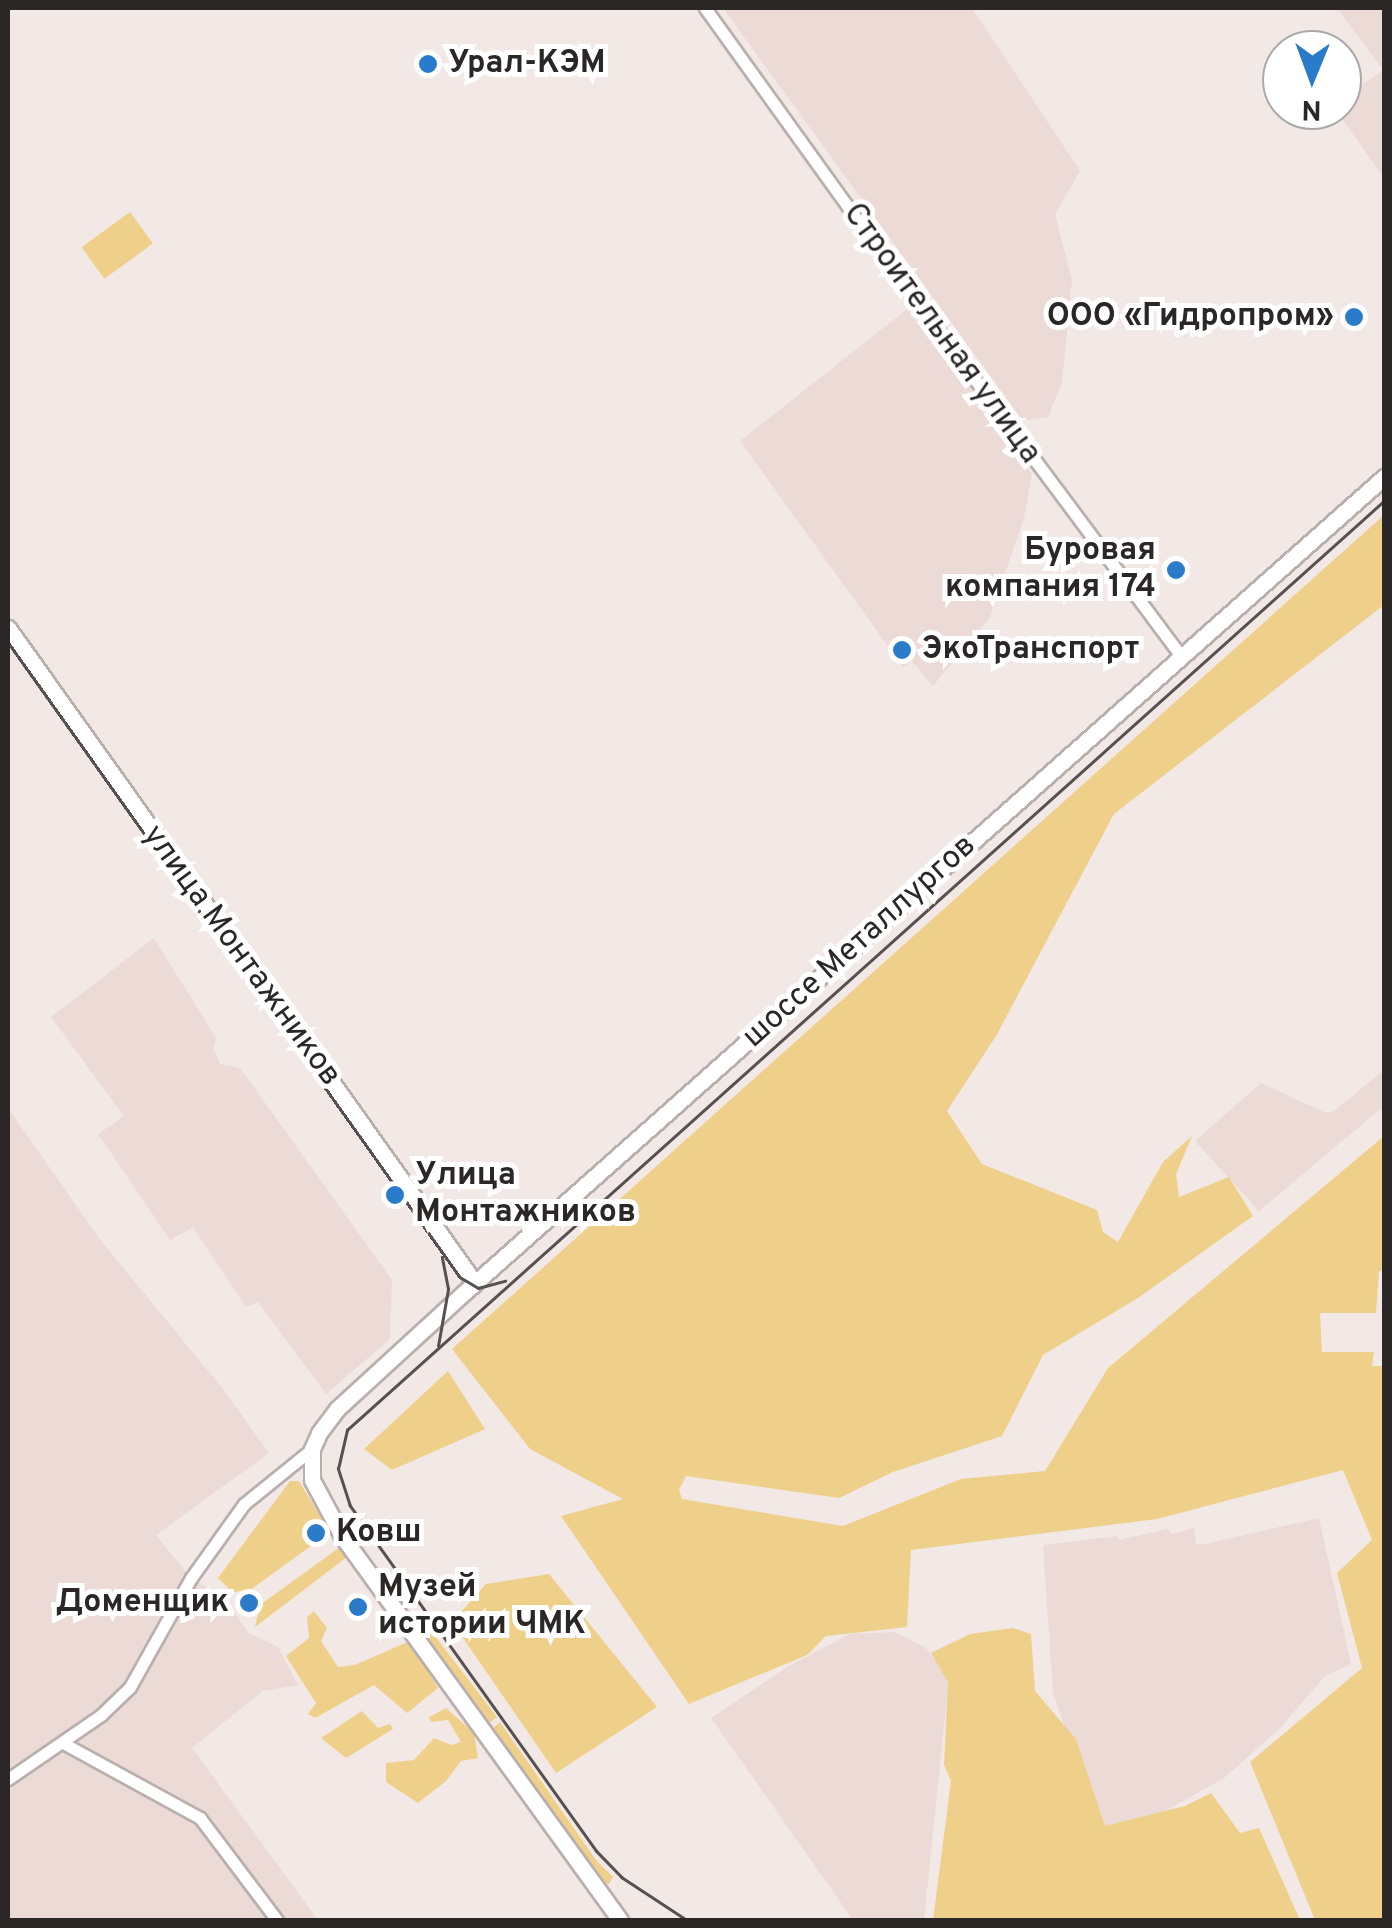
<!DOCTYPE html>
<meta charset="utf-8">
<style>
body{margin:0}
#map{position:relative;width:1392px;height:1928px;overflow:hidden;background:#f2e8e6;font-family:Overpass,sans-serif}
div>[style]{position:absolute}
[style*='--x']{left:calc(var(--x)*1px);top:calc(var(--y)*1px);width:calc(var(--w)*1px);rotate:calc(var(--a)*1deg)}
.built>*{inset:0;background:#ecdad6}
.green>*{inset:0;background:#efd08a;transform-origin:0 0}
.roads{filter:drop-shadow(2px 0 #b9afad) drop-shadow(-2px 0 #b9afad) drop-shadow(0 2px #b9afad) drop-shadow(0 -2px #b9afad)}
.minor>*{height:11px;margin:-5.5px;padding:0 5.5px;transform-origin:5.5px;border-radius:5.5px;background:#fff}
.major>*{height:15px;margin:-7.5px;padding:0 7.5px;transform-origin:7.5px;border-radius:7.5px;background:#fff}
.tram>*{height:2.5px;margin:-1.25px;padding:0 1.25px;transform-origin:1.25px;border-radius:1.25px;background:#565050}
.dots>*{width:28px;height:28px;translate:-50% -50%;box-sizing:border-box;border:5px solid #fff;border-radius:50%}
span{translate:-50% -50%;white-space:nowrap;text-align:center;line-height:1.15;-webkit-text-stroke:10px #fff;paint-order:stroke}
.poi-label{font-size:32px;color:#2b2727;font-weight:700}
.left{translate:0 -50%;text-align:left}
.right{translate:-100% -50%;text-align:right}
.street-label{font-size:32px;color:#2b2727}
.frame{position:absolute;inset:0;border:10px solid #2b2727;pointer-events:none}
.north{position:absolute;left:1262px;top:30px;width:100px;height:100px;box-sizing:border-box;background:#fff;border:2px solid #aaa9a9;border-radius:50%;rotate:181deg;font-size:28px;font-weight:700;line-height:40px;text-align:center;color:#2b2727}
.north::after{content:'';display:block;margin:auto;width:35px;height:45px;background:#2a7bca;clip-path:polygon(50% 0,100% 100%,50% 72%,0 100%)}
</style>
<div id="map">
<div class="built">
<i style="clip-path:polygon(723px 8px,972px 8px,1080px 171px,1055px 214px,1072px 280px,1062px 382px,1048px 417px,1023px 421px)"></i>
<i style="clip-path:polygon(1337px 8px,1384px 8px,1384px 63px,1380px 66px)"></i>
<i style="clip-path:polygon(1384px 70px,1384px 178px,1336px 110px,1342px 110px,1342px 98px)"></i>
<i style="clip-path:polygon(911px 306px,1032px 474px,1024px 518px,990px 617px,933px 686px,912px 661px,903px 667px,740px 441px)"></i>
<i style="clip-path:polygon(154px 938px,216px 1038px,213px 1048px,220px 1064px,240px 1068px,392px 1280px,390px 1339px,326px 1394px,258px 1302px,246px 1307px,193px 1227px,170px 1240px,98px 1134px,124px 1116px,51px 1017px)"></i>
<i style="clip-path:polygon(1384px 1070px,1384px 1106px,1259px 1211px,1195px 1141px,1261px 1083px,1326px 1113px,1334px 1111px)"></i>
<i style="clip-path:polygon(8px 1108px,101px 1241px,223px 1389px,269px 1453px,156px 1535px,191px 1578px,222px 1596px,249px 1633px,278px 1647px,298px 1685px,263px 1691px,192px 1748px,318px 1920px,8px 1920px)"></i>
<i style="clip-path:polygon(1319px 1518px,1351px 1664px,1324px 1677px,1280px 1728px,1223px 1779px,1105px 1844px,1053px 1693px,1043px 1545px,1117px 1536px,1119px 1540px,1168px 1529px,1172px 1534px,1194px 1528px,1196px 1544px,1200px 1545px)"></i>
<i style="clip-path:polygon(895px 1632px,925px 1647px,949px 1678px,924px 1920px,853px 1920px,711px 1718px,787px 1667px,850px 1634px)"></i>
</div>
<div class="green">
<i style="left:130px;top:212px;width:39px;height:60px;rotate:54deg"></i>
<i style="clip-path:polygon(1384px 515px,1384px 605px,1114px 814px,996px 1036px,947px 1111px,982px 1164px,1097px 1210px,1103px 1232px,1118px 1242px,1163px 1162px,1192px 1136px,1176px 1174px,1179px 1197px,1229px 1177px,1253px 1216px,1138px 1298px,1043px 1355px,1002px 1436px,893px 1472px,839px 1498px,686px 1476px,679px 1490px,682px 1499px,843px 1526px,961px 1479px,1045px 1471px,1108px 1368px,1384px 1136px,1384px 1270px,1379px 1271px,1376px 1313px,1320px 1313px,1322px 1352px,1374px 1352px,1372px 1366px,1384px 1366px,1384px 1920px,1315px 1920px,1250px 1762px,1362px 1668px,1337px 1573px,1372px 1540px,1343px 1470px,1157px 1519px,911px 1550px,907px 1627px,826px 1636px,807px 1655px,689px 1704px,561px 1516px,623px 1499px,530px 1449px,452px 1349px)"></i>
<i style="clip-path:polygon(448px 1371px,485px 1429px,392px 1470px,364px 1449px)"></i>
<i style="clip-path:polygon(290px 1481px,299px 1481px,330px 1532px,249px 1591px,232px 1592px,218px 1578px)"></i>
<i style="clip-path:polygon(340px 1547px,347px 1557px,255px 1627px,260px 1605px)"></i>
<i style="clip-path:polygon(549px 1574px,657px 1707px,556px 1773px,452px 1622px,486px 1584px)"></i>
<i style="clip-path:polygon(314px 1611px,327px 1628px,321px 1641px,338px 1667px,355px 1665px,410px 1641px,438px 1688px,407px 1713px,374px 1685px,315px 1718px,308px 1714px,316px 1703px,286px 1656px,309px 1638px,307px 1617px)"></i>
<i style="clip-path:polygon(428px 1627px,497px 1717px,489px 1723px,421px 1632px)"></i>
<i style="clip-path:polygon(1013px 1628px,1031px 1634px,1035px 1691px,1076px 1739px,1105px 1826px,1185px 1806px,1211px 1793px,1240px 1833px,1259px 1828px,1300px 1920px,933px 1920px,951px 1781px,944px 1765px,948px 1682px,931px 1653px,970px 1634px)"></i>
<i style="clip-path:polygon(446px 1708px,474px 1733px,478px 1758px,461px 1761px,446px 1781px,418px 1803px,386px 1782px,386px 1763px,414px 1760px,434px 1738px,451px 1745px,461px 1742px,448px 1720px,431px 1722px,429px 1717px)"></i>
<i style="clip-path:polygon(362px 1711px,378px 1728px,390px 1724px,393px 1729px,346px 1758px,321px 1738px)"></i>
<i style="clip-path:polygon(500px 1722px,596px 1860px,613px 1877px,608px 1885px,582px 1858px,492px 1729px)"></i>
</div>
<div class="roads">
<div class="minor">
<i style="--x:705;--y:8;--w:329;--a:54.3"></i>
<i style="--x:897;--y:275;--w:477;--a:53.3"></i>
<i style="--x:63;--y:1743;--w:156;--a:28.7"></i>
<i style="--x:200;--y:1818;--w:128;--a:53"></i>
<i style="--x:8;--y:1779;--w:113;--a:-34.5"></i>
<i style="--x:101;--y:1715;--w:40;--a:-44"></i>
<i style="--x:130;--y:1687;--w:125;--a:-60.8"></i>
<i style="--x:191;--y:1578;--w:91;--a:-54.4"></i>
<i style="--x:244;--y:1504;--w:87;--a:-39"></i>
</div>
<div class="major">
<i style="--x:8;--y:628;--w:804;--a:54.51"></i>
<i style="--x:620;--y:1920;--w:476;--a:-125.9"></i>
<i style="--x:341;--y:1534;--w:61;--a:-118.2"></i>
<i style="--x:312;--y:1480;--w:31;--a:-90"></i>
<i style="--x:312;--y:1449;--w:17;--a:-66"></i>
<i style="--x:319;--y:1433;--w:30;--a:-53"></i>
<i style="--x:337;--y:1409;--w:176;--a:-42.5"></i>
<i style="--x:467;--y:1290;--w:1226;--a:-41.56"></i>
</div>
</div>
<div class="tram">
<i style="--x:8;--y:642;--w:779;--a:54.56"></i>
<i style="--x:460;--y:1277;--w:21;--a:31"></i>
<i style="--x:478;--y:1288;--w:28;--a:-15"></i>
<i style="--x:438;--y:1346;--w:58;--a:-80"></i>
<i style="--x:448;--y:1289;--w:32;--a:-101"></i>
<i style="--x:686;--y:1920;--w:77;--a:-146.7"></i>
<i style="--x:622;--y:1878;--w:37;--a:-134"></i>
<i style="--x:596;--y:1851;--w:424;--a:-125.5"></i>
<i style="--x:350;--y:1506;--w:39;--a:-108"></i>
<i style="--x:338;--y:1469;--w:40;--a:-77"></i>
<i style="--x:347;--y:1430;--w:1392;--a:-41.86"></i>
</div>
<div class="dots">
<i style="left:428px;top:64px;background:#2a7bca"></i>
<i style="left:1354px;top:317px;background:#2a7bca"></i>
<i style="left:1176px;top:570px;background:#2a7bca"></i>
<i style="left:902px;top:650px;background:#2a7bca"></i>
<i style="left:395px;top:1195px;background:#2a7bca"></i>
<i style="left:316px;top:1533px;background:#2a7bca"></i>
<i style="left:249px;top:1603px;background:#2a7bca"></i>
<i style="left:358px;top:1607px;background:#2a7bca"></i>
</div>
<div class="poi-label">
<span class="left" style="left:448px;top:64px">Урал-КЭМ</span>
<span class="right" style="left:1334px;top:317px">ООО «Гидропром»</span>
<span class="right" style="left:1156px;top:570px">Буровая<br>компания 174</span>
<span class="left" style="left:922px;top:650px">ЭкоТранспорт</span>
<span class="left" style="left:415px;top:1195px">Улица<br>Монтажников</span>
<span class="left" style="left:336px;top:1533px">Ковш</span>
<span class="left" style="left:378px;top:1607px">Музей<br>истории ЧМК</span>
<span class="right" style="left:229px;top:1603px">Доменщик</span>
</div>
<div class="street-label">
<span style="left:941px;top:334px;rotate:54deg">Строительная улица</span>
<span style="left:860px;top:942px;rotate:-42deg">шоссе Металлургов</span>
<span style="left:241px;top:956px;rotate:54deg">улица Монтажников</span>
</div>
<div class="frame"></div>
<div class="north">N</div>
</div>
